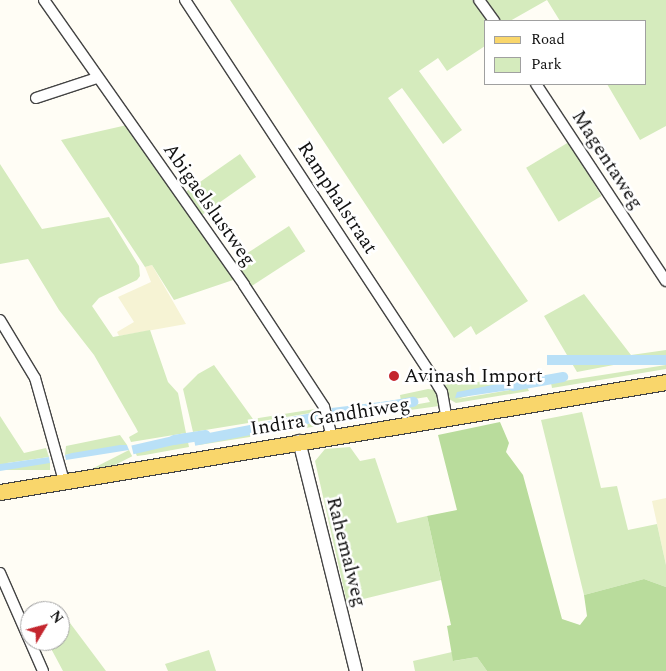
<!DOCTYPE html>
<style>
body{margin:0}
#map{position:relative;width:666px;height:671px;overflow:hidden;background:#fffdf5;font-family:Spectral,serif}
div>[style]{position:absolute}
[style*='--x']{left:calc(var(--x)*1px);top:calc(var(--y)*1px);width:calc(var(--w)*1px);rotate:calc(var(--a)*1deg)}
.farmland>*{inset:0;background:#f6f3d4}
.green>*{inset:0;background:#d5ebbd;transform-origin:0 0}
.forest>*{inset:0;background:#b9dc9c}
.water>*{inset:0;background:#b9e0f7;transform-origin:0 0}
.canal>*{height:10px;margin:-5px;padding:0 5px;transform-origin:5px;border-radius:5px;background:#b9e0f7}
.roads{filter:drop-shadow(1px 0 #444) drop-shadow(-1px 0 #444) drop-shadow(0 1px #444) drop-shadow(0 -1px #444)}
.minor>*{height:10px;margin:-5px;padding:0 5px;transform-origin:5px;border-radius:5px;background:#fff}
.tertiary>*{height:12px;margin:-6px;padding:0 6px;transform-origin:6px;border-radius:6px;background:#fff}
.primary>*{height:15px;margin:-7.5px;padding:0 7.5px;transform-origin:7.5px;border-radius:7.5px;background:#f9d66b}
.dots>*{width:14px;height:14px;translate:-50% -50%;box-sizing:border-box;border:2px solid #fff;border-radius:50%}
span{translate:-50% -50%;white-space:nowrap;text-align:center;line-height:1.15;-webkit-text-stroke:5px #fff;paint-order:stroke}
.street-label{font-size:20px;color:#111}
.poi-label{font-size:20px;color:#111}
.left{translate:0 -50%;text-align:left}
.legend{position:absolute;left:484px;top:20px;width:162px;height:65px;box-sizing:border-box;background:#fff;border:1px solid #a0a0a0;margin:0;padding:6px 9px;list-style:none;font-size:15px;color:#111}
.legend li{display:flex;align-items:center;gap:10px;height:25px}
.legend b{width:25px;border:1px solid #a0a0a0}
.north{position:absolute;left:20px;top:601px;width:50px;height:50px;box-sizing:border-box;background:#fff;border:1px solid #a0a0a0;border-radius:50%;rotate:53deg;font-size:14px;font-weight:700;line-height:20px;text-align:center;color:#111}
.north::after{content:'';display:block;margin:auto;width:18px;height:22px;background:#c4262e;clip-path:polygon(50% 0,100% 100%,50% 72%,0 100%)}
</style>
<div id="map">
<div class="farmland">
<i style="clip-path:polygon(152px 265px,186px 324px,119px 336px,117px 332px,134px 322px,118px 297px,151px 282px,145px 267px)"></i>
<i style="clip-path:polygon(666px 498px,666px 565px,652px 501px)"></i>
</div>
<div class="green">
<i style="clip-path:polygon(230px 0,472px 0,487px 21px,485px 46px,447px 71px,438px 58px,419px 71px,462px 130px,443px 144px,402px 88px,388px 98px,528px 301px,476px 335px,471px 326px,454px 338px)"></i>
<i style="clip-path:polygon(485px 0,666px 0,666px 126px,640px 140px,607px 84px,645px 84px,645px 21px,560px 21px,547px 0,510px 21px,499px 21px)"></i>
<i style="clip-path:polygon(127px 125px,236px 279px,174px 300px,152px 265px,145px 267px,61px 140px)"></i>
<i style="left:569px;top:142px;width:63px;height:50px;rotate:59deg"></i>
<i style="left:240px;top:154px;width:28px;height:69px;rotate:55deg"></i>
<i style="clip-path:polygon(0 164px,42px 229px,109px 217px,139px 266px,140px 276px,137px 280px,99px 298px,92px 306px,113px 337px,150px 330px,168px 382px,178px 393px,186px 433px,131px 442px,129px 437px,138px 432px,136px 428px,94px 355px,59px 310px,28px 259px,0 264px)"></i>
<i style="left:289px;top:226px;width:30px;height:68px;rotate:57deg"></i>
<i style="clip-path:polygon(584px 294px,631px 355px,666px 350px,666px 355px,577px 372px,544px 316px)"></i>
<i style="clip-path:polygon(214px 365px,253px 419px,315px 409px,317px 412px,193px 432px,183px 389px,198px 374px)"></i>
<i style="clip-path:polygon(666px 365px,666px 369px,552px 388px,551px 383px)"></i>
<i style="clip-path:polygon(523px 375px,526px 380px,457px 399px,527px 387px,529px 391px,456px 403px,449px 399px,443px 385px,453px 380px,458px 385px)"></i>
<i style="clip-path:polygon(428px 389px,436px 390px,439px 406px,403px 411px,402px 407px,430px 402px,427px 397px,401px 401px,400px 395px)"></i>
<i style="clip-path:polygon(582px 412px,601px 488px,617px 486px,628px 530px,657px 524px,666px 565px,666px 587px,644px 579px,584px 595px,541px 420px)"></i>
<i style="clip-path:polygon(0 416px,24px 453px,46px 448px,49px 457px,0 464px)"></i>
<i style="clip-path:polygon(319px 422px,318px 426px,199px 445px,194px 441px)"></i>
<i style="clip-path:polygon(120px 435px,127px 445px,65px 455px,66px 446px)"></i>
<i style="clip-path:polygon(188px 442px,189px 447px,145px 455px,137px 456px,134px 450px)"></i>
<i style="clip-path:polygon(350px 447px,360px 461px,375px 458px,397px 523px,427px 516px,441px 580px,347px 603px,315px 461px,325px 449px)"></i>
<i style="left:129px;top:450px;width:7px;height:64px;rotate:63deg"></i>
<i style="left:50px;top:463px;width:7px;height:51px;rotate:90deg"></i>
<i style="clip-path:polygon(70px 623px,106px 671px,63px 671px,47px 641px,60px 641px,60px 627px)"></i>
<i style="clip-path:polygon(209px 650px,216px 671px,168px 671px,165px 664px)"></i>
<i style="clip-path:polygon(452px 652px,454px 661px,477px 657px,487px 671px,415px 671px,413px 661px)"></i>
</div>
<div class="forest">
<i style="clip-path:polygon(500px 422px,509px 443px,506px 452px,523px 475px,562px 619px,580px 625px,587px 616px,584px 595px,644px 579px,666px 587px,666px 671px,487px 671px,477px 657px,453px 661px,447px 626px,451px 625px,427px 516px,457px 510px,438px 435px)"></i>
</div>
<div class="water">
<i style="left:666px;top:355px;width:10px;height:119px;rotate:90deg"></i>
<i style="clip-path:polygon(523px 379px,527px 387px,524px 388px,455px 398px,457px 392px)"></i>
<i style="left:389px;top:401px;width:8px;height:58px;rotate:83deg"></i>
<i style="left:317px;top:412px;width:10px;height:126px;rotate:79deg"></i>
<i style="left:186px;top:433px;width:9px;height:56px;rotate:77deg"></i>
<i style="clip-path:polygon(120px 445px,127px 445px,129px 450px,66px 460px,65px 455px,72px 453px)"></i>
<i style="clip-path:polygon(49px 457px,50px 463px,0 471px,0 464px)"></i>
</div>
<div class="canal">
<i style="--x:513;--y:386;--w:51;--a:-10.2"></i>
<i style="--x:378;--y:408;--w:36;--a:-10"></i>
<i style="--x:174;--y:440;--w:32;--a:-9"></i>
</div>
<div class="roads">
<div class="minor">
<i style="--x:44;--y:0;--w:348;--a:54.9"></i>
<i style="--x:244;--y:285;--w:146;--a:56.7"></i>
<i style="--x:324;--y:407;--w:30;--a:75"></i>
<i style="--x:185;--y:0;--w:448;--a:56.7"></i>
<i style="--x:431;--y:374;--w:21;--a:59"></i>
<i style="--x:442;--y:392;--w:28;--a:80"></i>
<i style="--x:479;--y:0;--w:26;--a:54"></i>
<i style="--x:536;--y:84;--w:236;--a:56.6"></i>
<i style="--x:36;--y:98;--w:64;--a:-18.2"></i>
<i style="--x:0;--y:320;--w:68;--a:58.9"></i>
<i style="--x:35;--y:378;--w:107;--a:74.3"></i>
<i style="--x:0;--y:573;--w:107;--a:66.3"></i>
</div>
<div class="tertiary">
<i style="--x:299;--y:441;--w:237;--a:76.1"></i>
</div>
<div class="primary">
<i style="--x:0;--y:492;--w:675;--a:-9.38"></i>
</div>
</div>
<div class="dots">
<i style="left:394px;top:376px;background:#c4262e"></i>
</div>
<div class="street-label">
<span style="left:607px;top:160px;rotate:57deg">Magentaweg</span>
<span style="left:337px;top:198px;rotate:57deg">Ramphalstraat</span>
<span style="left:209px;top:205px;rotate:55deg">Abigaelslustweg</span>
<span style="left:330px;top:417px;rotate:-9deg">Indira Gandhiweg</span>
<span style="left:346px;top:552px;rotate:76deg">Rahemalweg</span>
</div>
<div class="poi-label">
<span class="left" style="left:404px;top:376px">Avinash Import</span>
</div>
<ul class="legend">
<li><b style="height:6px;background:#f9d66b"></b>Road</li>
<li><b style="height:14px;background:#d5ebbd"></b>Park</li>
</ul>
<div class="north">N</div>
</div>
